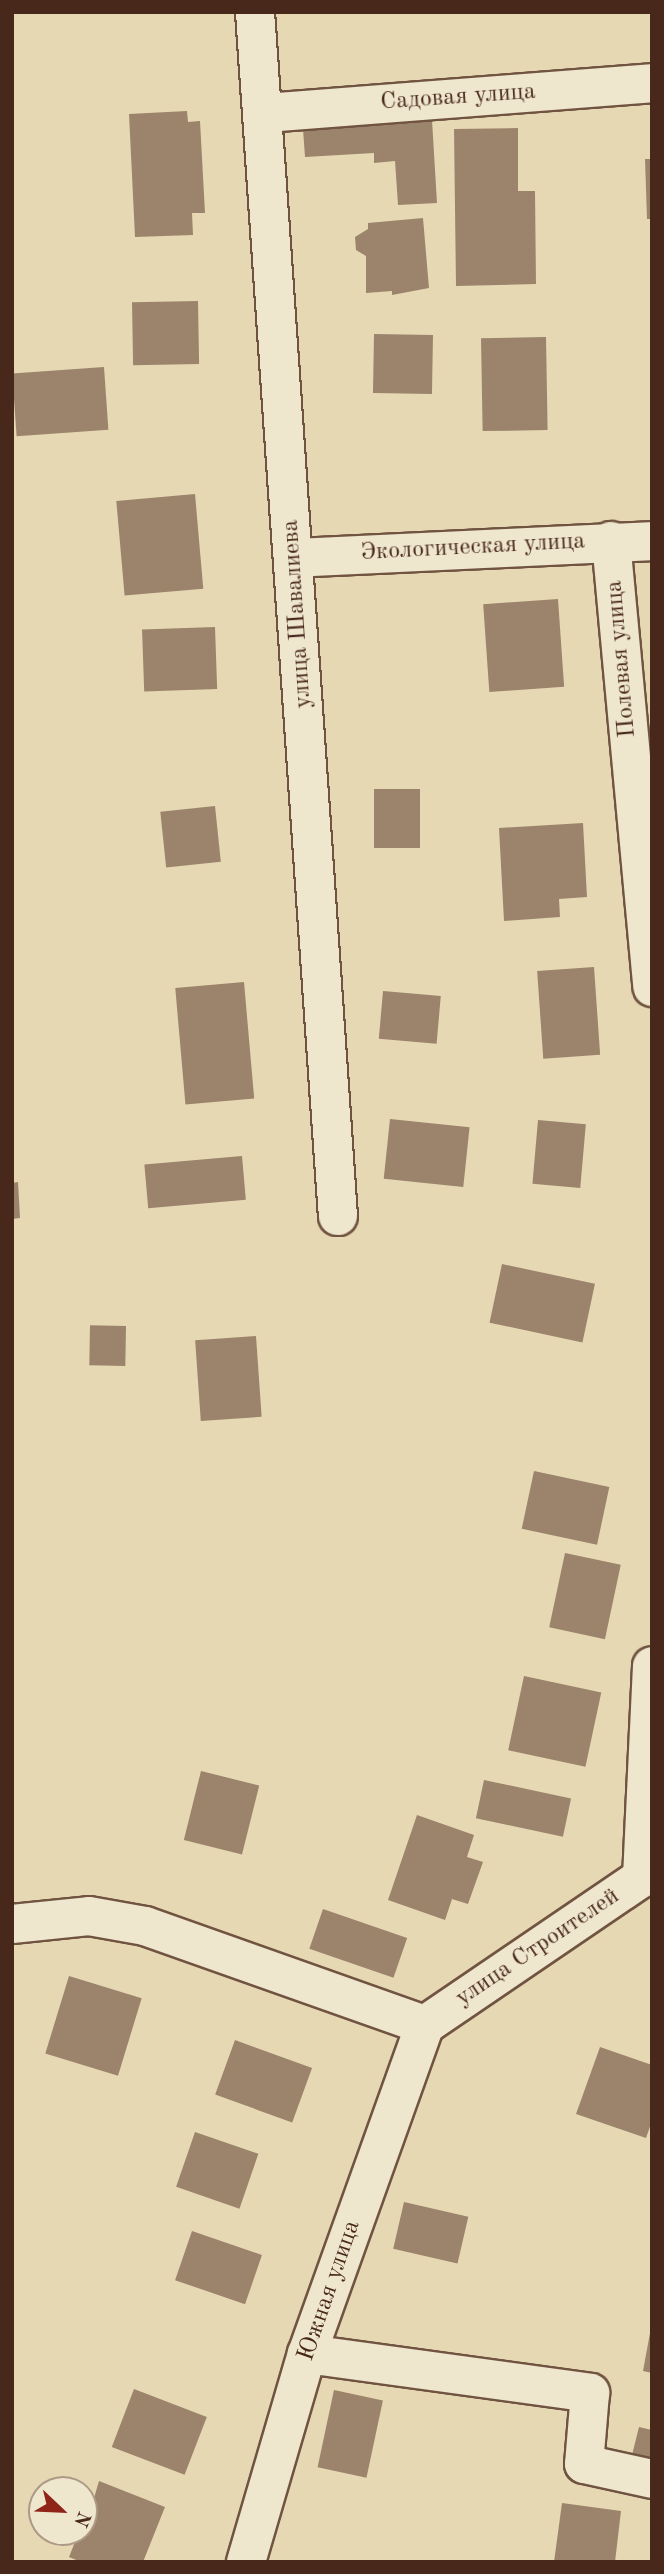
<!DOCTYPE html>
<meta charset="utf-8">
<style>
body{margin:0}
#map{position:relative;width:664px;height:2574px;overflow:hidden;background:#e7d8b4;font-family:"Old Standard TT",serif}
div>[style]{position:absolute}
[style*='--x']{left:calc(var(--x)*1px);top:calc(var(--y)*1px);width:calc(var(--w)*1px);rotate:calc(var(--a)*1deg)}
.building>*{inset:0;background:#9b846b;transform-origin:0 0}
.roads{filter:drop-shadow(2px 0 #705441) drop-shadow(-2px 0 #705441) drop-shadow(0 2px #705441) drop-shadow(0 -2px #705441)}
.minor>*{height:38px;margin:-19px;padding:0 19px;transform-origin:19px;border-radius:19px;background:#efe6ce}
span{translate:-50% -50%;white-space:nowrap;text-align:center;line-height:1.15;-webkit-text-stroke:6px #efe6ce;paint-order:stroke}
.street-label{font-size:24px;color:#48281b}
.frame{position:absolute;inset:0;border:14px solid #48281b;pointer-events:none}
.north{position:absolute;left:28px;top:2476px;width:70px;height:70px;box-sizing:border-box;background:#efe6ce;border:2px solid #ac9a86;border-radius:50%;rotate:113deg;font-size:19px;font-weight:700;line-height:28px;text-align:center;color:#48281b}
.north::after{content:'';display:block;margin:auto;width:24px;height:32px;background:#8f2418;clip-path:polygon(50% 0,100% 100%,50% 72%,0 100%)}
</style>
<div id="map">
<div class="building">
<i style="clip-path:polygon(187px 111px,188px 122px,200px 121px,205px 213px,192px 213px,193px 235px,135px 237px,129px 114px)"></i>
<i style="clip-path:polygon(432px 120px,437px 203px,398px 205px,395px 161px,374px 163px,374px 153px,305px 157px,303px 129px)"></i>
<i style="clip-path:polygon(518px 128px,518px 191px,535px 191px,536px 284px,456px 286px,454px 129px)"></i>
<i style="clip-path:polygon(645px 159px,652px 159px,652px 219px,647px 219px)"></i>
<i style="clip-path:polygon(423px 218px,429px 288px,392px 295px,392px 291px,366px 293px,366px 256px,356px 250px,355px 237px,368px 229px,368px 223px)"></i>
<i style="left:198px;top:301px;width:63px;height:66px;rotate:89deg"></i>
<i style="left:374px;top:334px;width:59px;height:59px;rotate:1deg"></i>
<i style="left:546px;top:337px;width:93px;height:65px;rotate:89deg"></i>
<i style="left:104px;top:367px;width:63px;height:92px;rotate:86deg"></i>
<i style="left:195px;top:494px;width:95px;height:79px;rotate:85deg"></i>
<i style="left:558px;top:599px;width:88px;height:75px;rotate:86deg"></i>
<i style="left:215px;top:627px;width:62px;height:73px;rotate:88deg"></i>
<i style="left:374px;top:789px;width:46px;height:59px"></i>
<i style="left:215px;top:806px;width:56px;height:55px;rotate:84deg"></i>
<i style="clip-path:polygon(583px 823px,587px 897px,559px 899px,560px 917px,504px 921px,499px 828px)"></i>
<i style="left:594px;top:967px;width:88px;height:57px;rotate:86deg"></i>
<i style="left:244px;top:982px;width:117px;height:69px;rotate:85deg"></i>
<i style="left:383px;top:991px;width:58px;height:48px;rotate:5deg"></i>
<i style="left:390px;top:1119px;width:80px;height:60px;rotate:6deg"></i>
<i style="left:538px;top:1120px;width:48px;height:64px;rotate:5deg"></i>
<i style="left:242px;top:1156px;width:44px;height:98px;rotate:85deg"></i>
<i style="clip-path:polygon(18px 1182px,20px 1218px,12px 1219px,12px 1183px)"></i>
<i style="left:502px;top:1264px;width:95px;height:60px;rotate:12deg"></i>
<i style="left:126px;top:1326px;width:40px;height:36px;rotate:91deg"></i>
<i style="left:256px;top:1336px;width:81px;height:61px;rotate:86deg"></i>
<i style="left:534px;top:1471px;width:77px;height:59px;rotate:12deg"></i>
<i style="left:565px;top:1553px;width:57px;height:76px;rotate:12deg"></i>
<i style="left:524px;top:1676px;width:79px;height:76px;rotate:12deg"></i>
<i style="left:201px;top:1771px;width:60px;height:71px;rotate:14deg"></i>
<i style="left:484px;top:1780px;width:89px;height:39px;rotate:12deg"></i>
<i style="clip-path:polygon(417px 1815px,474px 1835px,467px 1857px,483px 1862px,468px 1904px,452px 1899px,445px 1920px,388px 1900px)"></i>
<i style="left:323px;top:1909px;width:89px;height:42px;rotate:19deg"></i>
<i style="left:69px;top:1976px;width:76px;height:81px;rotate:17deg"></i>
<i style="left:235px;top:2040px;width:82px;height:58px;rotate:20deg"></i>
<i style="clip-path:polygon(600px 2047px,652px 2065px,652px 2121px,646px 2138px,576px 2114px)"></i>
<i style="left:195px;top:2132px;width:67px;height:58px;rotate:19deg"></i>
<i style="left:404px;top:2202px;width:66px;height:48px;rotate:13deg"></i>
<i style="left:192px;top:2231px;width:74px;height:52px;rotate:19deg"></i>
<i style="clip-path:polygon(650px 2333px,652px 2333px,652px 2373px,643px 2371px)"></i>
<i style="left:134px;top:2389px;width:78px;height:62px;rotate:21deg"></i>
<i style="left:334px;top:2390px;width:50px;height:79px;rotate:12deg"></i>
<i style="clip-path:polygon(639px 2427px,652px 2430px,652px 2460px,632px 2455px)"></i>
<i style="clip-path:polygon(99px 2481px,165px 2507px,143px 2562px,81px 2562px,69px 2557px,79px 2532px,84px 2532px)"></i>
<i style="clip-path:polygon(562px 2503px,621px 2511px,615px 2562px,554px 2562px)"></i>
</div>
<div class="roads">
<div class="minor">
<i style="--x:255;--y:12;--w:1207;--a:86.06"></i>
<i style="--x:265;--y:113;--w:388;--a:-4.4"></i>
<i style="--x:611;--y:541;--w:448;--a:84.7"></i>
<i style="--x:294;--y:558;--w:358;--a:-2.7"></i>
<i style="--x:642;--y:1878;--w:212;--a:-87.3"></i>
<i style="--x:12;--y:1924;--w:77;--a:-5.9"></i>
<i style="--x:89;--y:1916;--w:57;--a:10.1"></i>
<i style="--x:145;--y:1926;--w:297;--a:19.5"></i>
<i style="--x:425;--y:2025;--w:274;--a:-34.2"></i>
<i style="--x:307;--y:2354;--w:286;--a:7.8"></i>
<i style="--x:590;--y:2393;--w:71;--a:94.8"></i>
<i style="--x:584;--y:2464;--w:70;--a:12.4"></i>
<i style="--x:246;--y:2562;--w:217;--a:-73.7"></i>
<i style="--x:307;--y:2354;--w:350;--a:-70.3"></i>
</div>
</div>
<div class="street-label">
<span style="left:458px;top:98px;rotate:-4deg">Садовая улица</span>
<span style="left:473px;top:548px;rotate:-3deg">Экологическая улица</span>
<span style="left:298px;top:614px;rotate:-94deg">улица Шавалиева</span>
<span style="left:622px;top:659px;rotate:-95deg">Полевая улица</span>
<span style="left:538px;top:1948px;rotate:-34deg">улица Строителей</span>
<span style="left:330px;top:2291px;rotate:-71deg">Южная улица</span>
</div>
<div class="frame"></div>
<div class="north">N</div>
</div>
